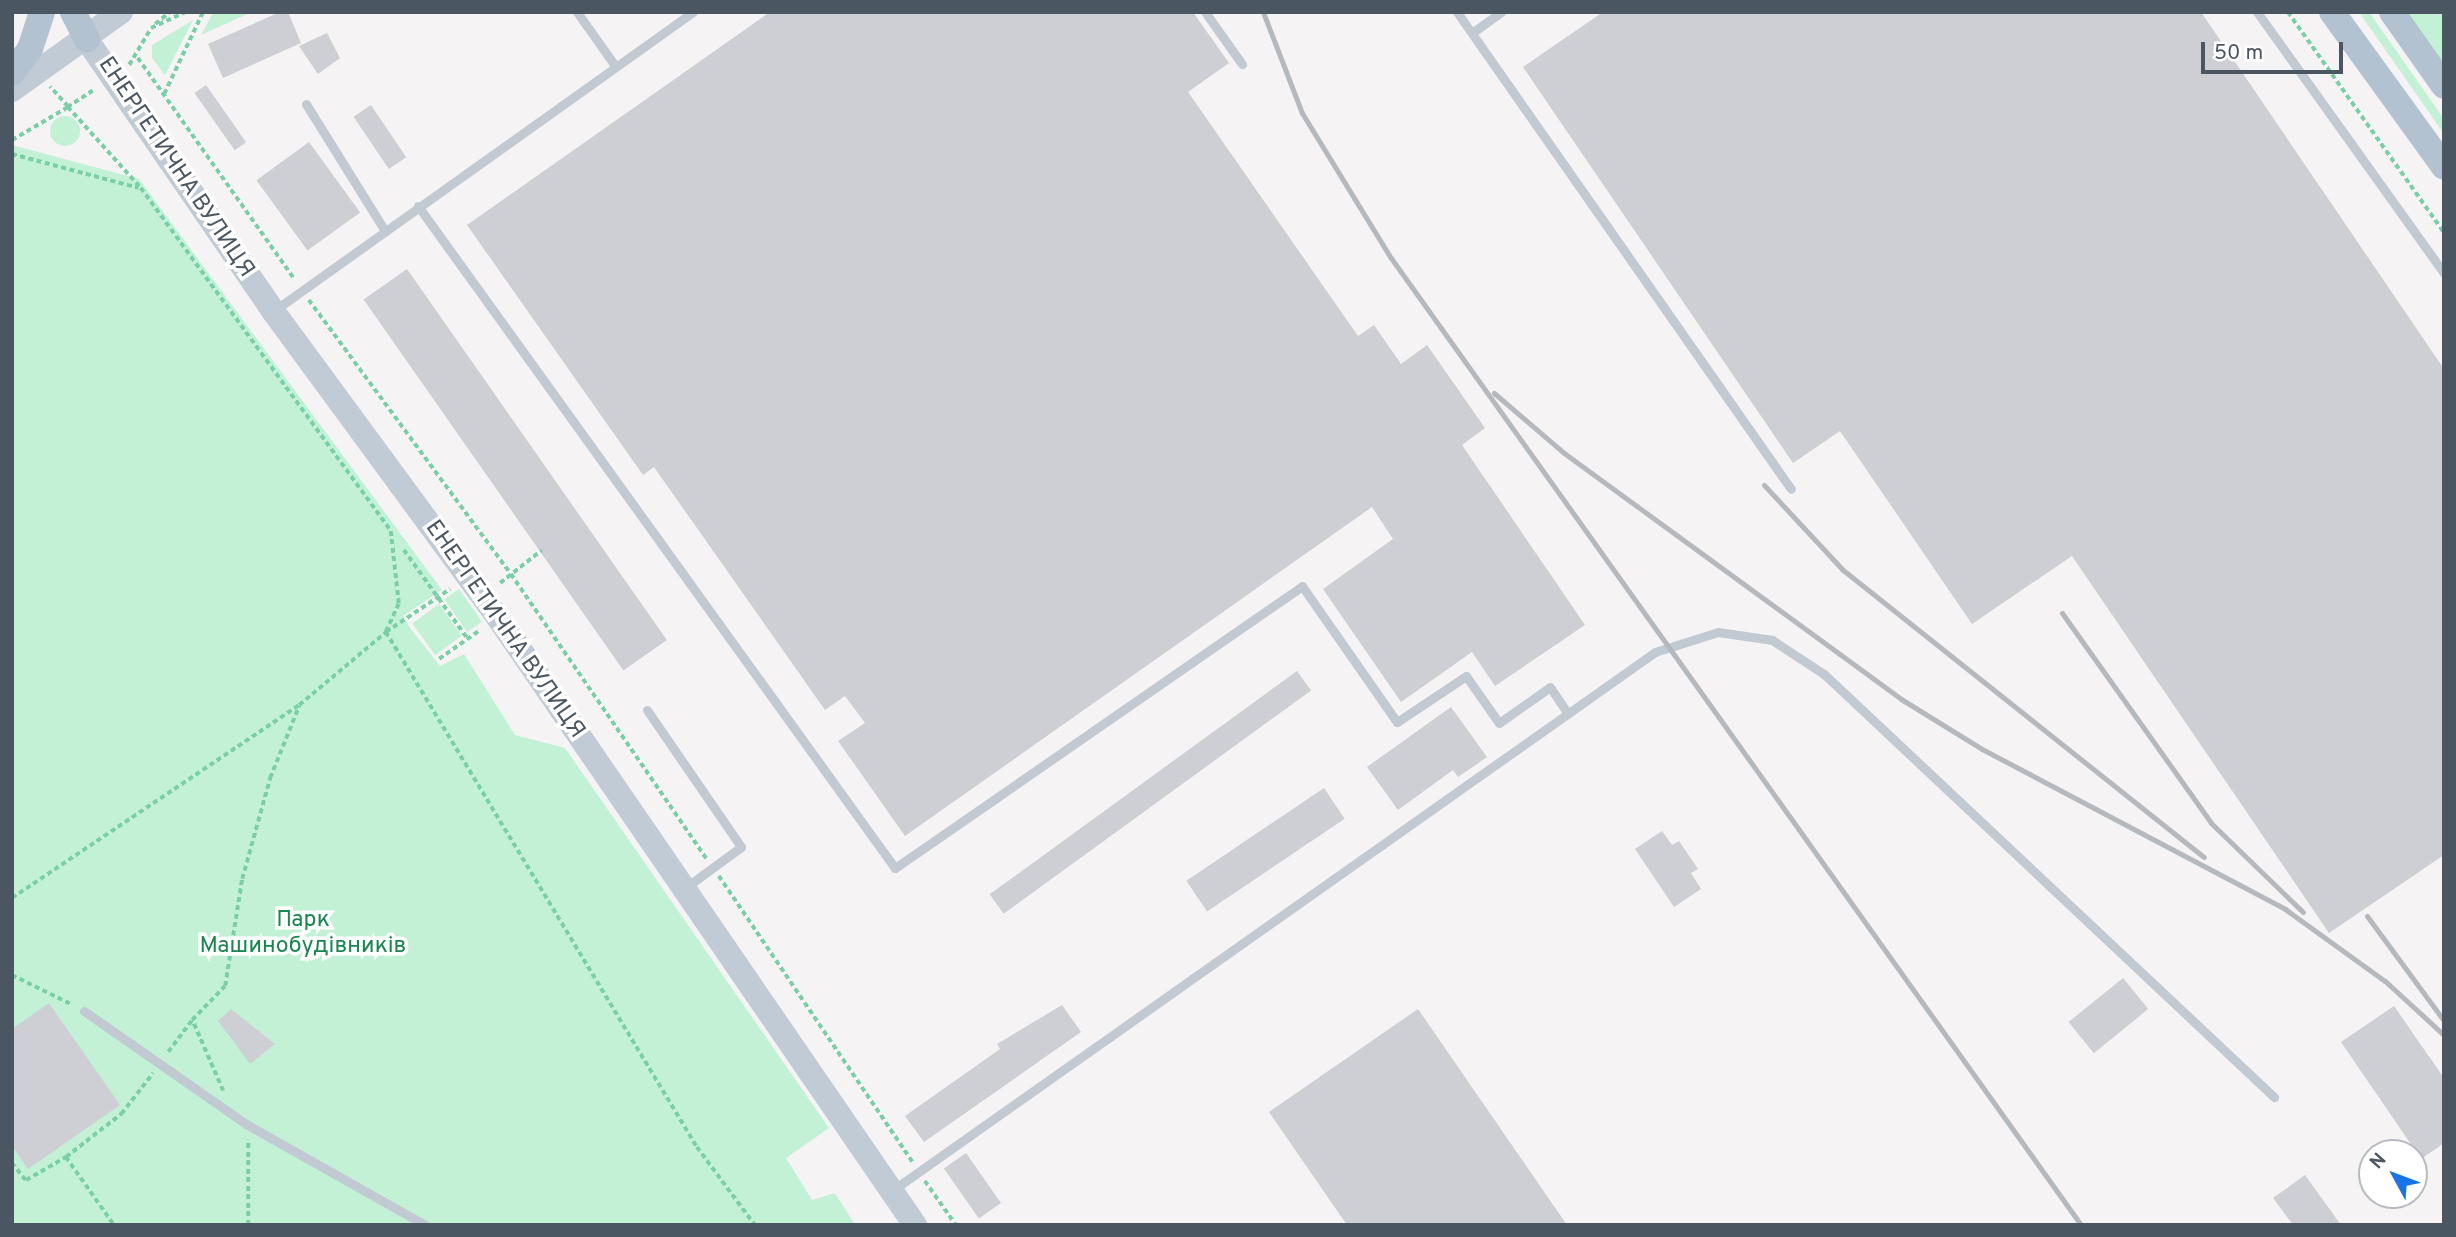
<!DOCTYPE html>
<meta charset="utf-8">
<style>
body{margin:0}
#map{position:relative;width:2456px;height:1237px;overflow:hidden;background:#f5f3f3;font-family:Overpass,sans-serif}
div>[style]{position:absolute}
[style*='--x']{left:calc(var(--x)*1px);top:calc(var(--y)*1px);width:calc(var(--w)*1px);rotate:calc(var(--a)*1deg)}
.green>*{inset:0;background:#c3f1d5;transform-origin:0 0}
.round{border-radius:50%}
.building>*{inset:0;background:#cdcfd5;transform-origin:0 0}
.path>*{height:3.5px;margin-top:-1.75px;transform-origin:0;background:repeating-linear-gradient(90deg,#7ad0a6 0 5px,transparent 0 8.5px)}
.lane>*{height:9px;margin:-4.5px;padding:0 4.5px;transform-origin:4.5px;border-radius:4.5px;background:#c1cad2}
.secondary>*{height:24px;margin:-12px;padding:0 12px;transform-origin:12px;border-radius:12px;background:#c1cbd6}
.primary>*{height:26px;margin:-13px;padding:0 13px;transform-origin:13px;border-radius:13px;background:#b3c2d1}
.rail>*{height:5px;margin:-2.5px;padding:0 2.5px;transform-origin:2.5px;border-radius:2.5px;background:#b5b8bd}
span{translate:-50% -50%;white-space:nowrap;text-align:center;line-height:1.15;-webkit-text-stroke:7px #fff;paint-order:stroke}
.street-label{font-size:23px;color:#4a5661}
.park-label{font-size:23px;color:#17864f}
.frame{position:absolute;inset:0;border:14px solid #4a5661;pointer-events:none}
.north{position:absolute;left:2358px;top:1139px;width:70px;height:70px;box-sizing:border-box;background:#fff;border:2px solid #b7bbc0;border-radius:50%;rotate:311deg;font-size:19px;font-weight:700;line-height:28px;text-align:center;color:#4a5661}
.north::after{content:'';display:block;margin:auto;width:24px;height:32px;background:#1a73e8;clip-path:polygon(50% 0,100% 100%,50% 72%,0 100%)}
.scale{position:absolute;left:2201px;top:42px;width:142px;height:32px;box-sizing:border-box;border:4px solid #4a5661;border-top:0;padding-left:9px;font-size:21px;line-height:24px;white-space:nowrap;color:#4a5661;-webkit-text-stroke:5px #fff;paint-order:stroke}
</style>
<div id="map">
<div class="green">
<i style="clip-path:polygon(252px 12px,201px 35px,213px 13px)"></i>
<i style="clip-path:polygon(2359px 12px,2369px 12px,2444px 119px,2444px 134px)"></i>
<i style="clip-path:polygon(2405px 12px,2444px 12px,2444px 68px)"></i>
<i style="clip-path:polygon(193px 20px,165px 75px,152px 58px,152px 45px)"></i>
<i class="round" style="left:50px;top:116px;width:30px;height:30px"></i>
<i style="clip-path:polygon(12px 145px,139px 179px,442px 590px,403px 616px,410px 628px,440px 666px,464px 654px,515px 735px,565px 748px,829px 1128px,786px 1158px,812px 1200px,835px 1193px,855px 1225px,12px 1225px)"></i>
<i style="left:459px;top:589px;width:40px;height:18px;rotate:55deg"></i>
<i style="left:439px;top:604px;width:39px;height:33px;rotate:54deg"></i>
</div>
<div class="building">
<i style="clip-path:polygon(280px 12px,288px 12px,301px 43px,223px 78px,208px 44px)"></i>
<i style="clip-path:polygon(770px 12px,1193px 12px,1229px 63px,1188px 92px,1358px 336px,1374px 325px,1401px 364px,1427px 345px,1485px 428px,1462px 445px,1585px 625px,1495px 686px,1472px 652px,1401px 702px,1323px 589px,1393px 539px,1372px 507px,905px 836px,838px 741px,865px 723px,845px 696px,825px 710px,654px 467px,643px 475px,467px 225px)"></i>
<i style="clip-path:polygon(1603px 12px,2201px 12px,2444px 369px,2444px 855px,2329px 933px,2072px 556px,1972px 624px,1840px 431px,1793px 463px,1523px 67px)"></i>
<i style="clip-path:polygon(327px 33px,340px 58px,318px 74px,299px 46px)"></i>
<i style="left:206px;top:85px;width:70px;height:14px;rotate:55deg"></i>
<i style="left:371px;top:105px;width:63px;height:21px;rotate:56deg"></i>
<i style="left:309px;top:142px;width:87px;height:65px;rotate:54deg"></i>
<i style="left:407px;top:269px;width:453px;height:53px;rotate:55deg"></i>
<i style="left:1297px;top:671px;width:24px;height:380px;rotate:54deg"></i>
<i style="clip-path:polygon(1451px 707px,1487px 757px,1458px 777px,1453px 770px,1398px 810px,1367px 767px)"></i>
<i style="left:1324px;top:788px;width:37px;height:166px;rotate:56deg"></i>
<i style="clip-path:polygon(1662px 831px,1672px 845px,1679px 841px,1698px 869px,1691px 873px,1701px 889px,1674px 907px,1635px 849px)"></i>
<i style="left:2123px;top:978px;width:40px;height:70px;rotate:51deg"></i>
<i style="clip-path:polygon(49px 1003px,120px 1105px,28px 1169px,12px 1146px,12px 1029px)"></i>
<i style="clip-path:polygon(1062px 1005px,1081px 1032px,924px 1142px,905px 1116px,1000px 1049px,997px 1044px)"></i>
<i style="clip-path:polygon(2394px 1006px,2444px 1078px,2444px 1143px,2421px 1159px,2341px 1042px)"></i>
<i style="clip-path:polygon(231px 1009px,275px 1044px,250px 1064px,218px 1021px)"></i>
<i style="clip-path:polygon(1418px 1009px,1567px 1225px,1347px 1225px,1269px 1112px)"></i>
<i style="left:966px;top:1153px;width:61px;height:27px;rotate:55deg"></i>
<i style="clip-path:polygon(2305px 1175px,2341px 1225px,2293px 1225px,2273px 1198px)"></i>
</div>
<div class="path">
<i style="--x:2288;--y:12;--w:270;--a:54.7"></i>
<i style="--x:155;--y:24;--w:19;--a:-39"></i>
<i style="--x:138;--y:58;--w:272;--a:54.7"></i>
<i style="--x:129;--y:65;--w:43;--a:-59.3"></i>
<i style="--x:151;--y:28;--w:38;--a:-25"></i>
<i style="--x:93;--y:91;--w:30;--a:147"></i>
<i style="--x:68;--y:107;--w:109;--a:48"></i>
<i style="--x:141;--y:188;--w:424;--a:53.9"></i>
<i style="--x:391;--y:531;--w:73;--a:83.7"></i>
<i style="--x:399;--y:604;--w:31;--a:115"></i>
<i style="--x:164;--y:94;--w:91;--a:-64.6"></i>
<i style="--x:12;--y:140;--w:65;--a:-30.5"></i>
<i style="--x:68;--y:107;--w:27;--a:-132"></i>
<i style="--x:12;--y:154;--w:131;--a:15"></i>
<i style="--x:309;--y:300;--w:340;--a:53.6"></i>
<i style="--x:511;--y:574;--w:346;--a:55.5"></i>
<i style="--x:404;--y:550;--w:110;--a:54.3"></i>
<i style="--x:500;--y:583;--w:53;--a:-38.2"></i>
<i style="--x:386;--y:632;--w:602;--a:58.87"></i>
<i style="--x:697;--y:1147;--w:97;--a:53.4"></i>
<i style="--x:439;--y:659;--w:50;--a:-35.3"></i>
<i style="--x:719;--y:876;--w:346;--a:55.9"></i>
<i style="--x:12;--y:898;--w:346;--a:-33.9"></i>
<i style="--x:299;--y:705;--w:114;--a:-40"></i>
<i style="--x:386;--y:632;--w:77;--a:-33.9"></i>
<i style="--x:12;--y:975;--w:68;--a:26.2"></i>
<i style="--x:168;--y:1052;--w:40;--a:-53"></i>
<i style="--x:223;--y:1091;--w:77;--a:-113.6"></i>
<i style="--x:192;--y:1020;--w:47;--a:-45.9"></i>
<i style="--x:225;--y:986;--w:108;--a:-81"></i>
<i style="--x:242;--y:879;--w:105;--a:-74.5"></i>
<i style="--x:270;--y:778;--w:78;--a:-68.1"></i>
<i style="--x:66;--y:1157;--w:83;--a:54.8"></i>
<i style="--x:12;--y:1163;--w:22;--a:51"></i>
<i style="--x:26;--y:1180;--w:46;--a:-29.9"></i>
<i style="--x:66;--y:1157;--w:70;--a:-38"></i>
<i style="--x:121;--y:1114;--w:52;--a:-52"></i>
<i style="--x:925;--y:1181;--w:54;--a:54.8"></i>
<i style="--x:248;--y:1225;--w:85;--a:-90"></i>
</div>
<div class="lane">
<i style="--x:577;--y:12;--w:67;--a:54.7"></i>
<i style="--x:1205;--y:12;--w:64;--a:54.6"></i>
<i style="--x:1457;--y:12;--w:582;--a:55"></i>
<i style="--x:2257;--y:12;--w:321;--a:54.4"></i>
<i style="--x:1472;--y:33;--w:36;--a:-36"></i>
<i style="--x:306;--y:104;--w:150;--a:58.1"></i>
<i style="--x:418;--y:206;--w:816;--a:54.23"></i>
<i style="--x:895;--y:868;--w:495;--a:-34.7"></i>
<i style="--x:1302;--y:586;--w:166;--a:55.1"></i>
<i style="--x:1397;--y:722;--w:83;--a:-33.7"></i>
<i style="--x:1466;--y:676;--w:57;--a:54.9"></i>
<i style="--x:1499;--y:723;--w:62;--a:-35.2"></i>
<i style="--x:1550;--y:687;--w:32;--a:56"></i>
<i style="--x:275;--y:310;--w:513;--a:-35.49"></i>
<i style="--x:647;--y:710;--w:166;--a:55.5"></i>
<i style="--x:741;--y:847;--w:69;--a:143.8"></i>
<i style="--x:84;--y:1011;--w:198;--a:34.9"></i>
<i style="--x:246;--y:1124;--w:206;--a:29.4"></i>
<i style="--x:893;--y:1190;--w:933;--a:-35.22"></i>
<i style="--x:1655;--y:652;--w:66;--a:-17.6"></i>
<i style="--x:1718;--y:632;--w:55;--a:8.4"></i>
<i style="--x:1772;--y:640;--w:62;--a:33.2"></i>
<i style="--x:1824;--y:674;--w:618;--a:43.23"></i>
</div>
<div class="secondary">
<i style="--x:87;--y:40;--w:329;--a:55.5"></i>
<i style="--x:273;--y:311;--w:378;--a:53.7"></i>
<i style="--x:497;--y:616;--w:739;--a:55.54"></i>
<i style="--x:12;--y:90;--w:134;--a:-35.6"></i>
</div>
<div class="primary">
<i style="--x:73;--y:12;--w:31;--a:63"></i>
<i style="--x:2332;--y:12;--w:191;--a:54.1"></i>
<i style="--x:2392;--y:12;--w:90;--a:54.9"></i>
<i style="--x:12;--y:73;--w:30;--a:-53"></i>
<i style="--x:30;--y:49;--w:39;--a:-72"></i>
</div>
<div class="rail">
<i style="--x:1263;--y:12;--w:108;--a:68.9"></i>
<i style="--x:1302;--y:113;--w:170;--a:58.5"></i>
<i style="--x:1391;--y:258;--w:1188;--a:54.49"></i>
<i style="--x:1494;--y:393;--w:92;--a:40.6"></i>
<i style="--x:1564;--y:453;--w:417;--a:36.1"></i>
<i style="--x:1901;--y:699;--w:95;--a:31.7"></i>
<i style="--x:1982;--y:749;--w:343;--a:27.8"></i>
<i style="--x:2285;--y:909;--w:123;--a:35.8"></i>
<i style="--x:2385;--y:981;--w:80;--a:42.5"></i>
<i style="--x:1764;--y:485;--w:116;--a:47.1"></i>
<i style="--x:1843;--y:570;--w:461;--a:38.5"></i>
<i style="--x:2062;--y:613;--w:257;--a:54.6"></i>
<i style="--x:2211;--y:823;--w:128;--a:44.1"></i>
<i style="--x:2367;--y:916;--w:130;--a:53.7"></i>
</div>
<div class="street-label">
<span style="left:175px;top:168px;rotate:56deg">ЕНЕРГЕТИЧНА ВУЛИЦЯ</span>
<span style="left:504px;top:630px;rotate:55deg">ЕНЕРГЕТИЧНА ВУЛИЦЯ</span>
</div>
<div class="park-label">
<span style="left:303px;top:934px">Парк<br>Машинобудівників</span>
</div>
<div class="frame"></div>
<div class="north">N</div>
<div class="scale">50 m</div>
</div>
